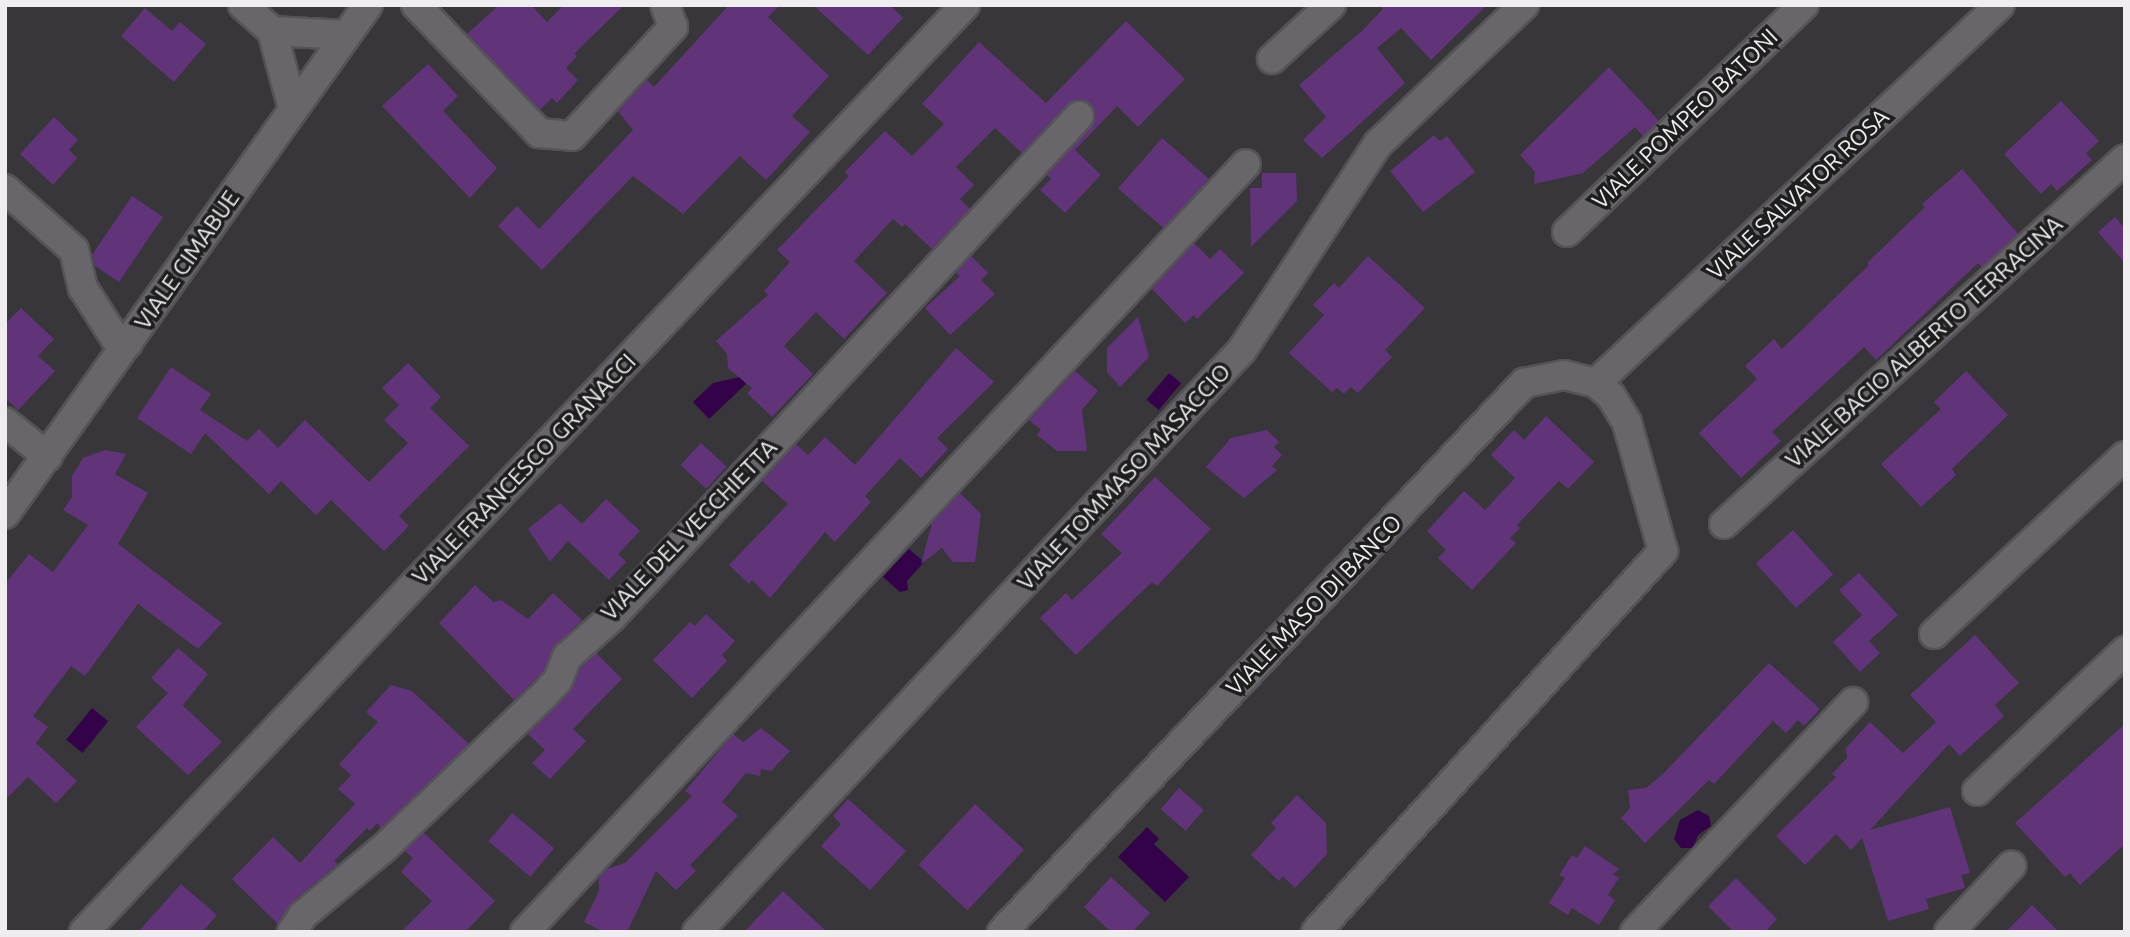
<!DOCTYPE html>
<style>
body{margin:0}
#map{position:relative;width:2130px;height:937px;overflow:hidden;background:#38363a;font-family:Ubuntu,sans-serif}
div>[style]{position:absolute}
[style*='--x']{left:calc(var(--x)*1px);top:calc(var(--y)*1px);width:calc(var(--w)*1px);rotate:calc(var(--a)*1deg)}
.water>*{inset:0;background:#340249;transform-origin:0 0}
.building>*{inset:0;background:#61347a;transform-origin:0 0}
.roads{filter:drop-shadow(2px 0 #555357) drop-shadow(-2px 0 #555357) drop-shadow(0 2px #555357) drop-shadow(0 -2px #555357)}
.minor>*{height:28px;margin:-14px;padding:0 14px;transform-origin:14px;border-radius:14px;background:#68666a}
span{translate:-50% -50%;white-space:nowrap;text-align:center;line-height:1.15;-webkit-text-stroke:7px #1f1e1f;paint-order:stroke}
.street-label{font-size:23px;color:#efedf0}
.frame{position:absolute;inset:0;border:7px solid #efedf0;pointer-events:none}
</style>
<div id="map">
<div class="water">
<i style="left:1169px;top:373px;width:16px;height:35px;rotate:40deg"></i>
<i style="clip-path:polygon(740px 377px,746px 384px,709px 419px,693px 402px,713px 383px)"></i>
<i style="clip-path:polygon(909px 549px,924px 562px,907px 581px,908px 590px,900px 592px,883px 577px)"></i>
<i style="left:92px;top:708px;width:21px;height:41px;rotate:39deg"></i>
<i style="clip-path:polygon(1698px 810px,1709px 816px,1711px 826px,1698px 835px,1693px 848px,1681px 848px,1674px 839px,1680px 820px)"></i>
<i style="clip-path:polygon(1147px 827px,1159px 839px,1154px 844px,1189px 877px,1165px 902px,1118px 857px)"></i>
</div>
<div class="building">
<i style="clip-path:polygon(499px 5px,531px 5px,547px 22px,564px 5px,624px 5px,574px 54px,577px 56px,566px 68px,578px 80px,557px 103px,552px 98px,540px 110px,467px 34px)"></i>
<i style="clip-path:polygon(729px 5px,780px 5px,768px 17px,829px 76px,792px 116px,810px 132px,766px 180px,740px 156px,683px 214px,633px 176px,542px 270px,498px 226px,517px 206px,539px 229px,633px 130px,618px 111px,647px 80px,654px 87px)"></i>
<i style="clip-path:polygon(813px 5px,890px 5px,903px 18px,868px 55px)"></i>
<i style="clip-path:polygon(1380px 5px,1487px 5px,1431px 60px,1401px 28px,1377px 48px,1405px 83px,1322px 158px,1303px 140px,1326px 117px,1299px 85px,1364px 29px,1383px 9px)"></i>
<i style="clip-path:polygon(145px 8px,172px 31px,180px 22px,206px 44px,174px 82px,121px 36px)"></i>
<i style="clip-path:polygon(1126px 21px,1185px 79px,1138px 127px,1117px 106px,1075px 150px,1101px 175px,1065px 213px,1040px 190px,1051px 179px,1047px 175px,1095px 120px,1095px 111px,1083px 100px,1067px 105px,1022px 153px,995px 128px,956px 167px,974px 185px,960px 199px,970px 209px,932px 249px,905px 224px,902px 227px,893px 219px,854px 261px,887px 293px,844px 339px,816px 312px,784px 346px,813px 374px,772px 417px,747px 393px,752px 388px,728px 368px,727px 354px,716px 341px,768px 295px,764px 291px,790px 262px,777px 250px,849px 176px,845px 172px,885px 131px,912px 156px,944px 124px,922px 104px,979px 42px,1046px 103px)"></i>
<i style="clip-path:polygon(428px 64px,458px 96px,443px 111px,497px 168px,470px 198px,382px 106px)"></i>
<i style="clip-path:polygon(1609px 67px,1659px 121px,1643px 136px,1635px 127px,1583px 173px,1534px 184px,1535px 172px,1520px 155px)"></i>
<i style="clip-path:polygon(2061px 101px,2099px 141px,2086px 153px,2092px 160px,2057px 191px,2051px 184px,2041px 194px,2004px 154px)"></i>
<i style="clip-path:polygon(54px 117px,78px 140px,69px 150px,77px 158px,53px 185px,20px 154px)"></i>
<i style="clip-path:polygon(1434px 135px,1440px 141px,1447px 136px,1475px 172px,1423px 212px,1390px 171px)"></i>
<i style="left:1162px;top:138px;width:62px;height:67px;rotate:41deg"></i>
<i style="clip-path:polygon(1962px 169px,2018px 234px,1982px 267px,1978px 263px,1876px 360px,1864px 347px,1847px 363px,1772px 432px,1781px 441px,1741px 478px,1699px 433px,1757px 379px,1745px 366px,1774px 339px,1782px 349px,1869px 265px,1867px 263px,1925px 207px,1922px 204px)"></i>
<i style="clip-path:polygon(1262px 173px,1296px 173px,1297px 201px,1251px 247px,1250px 188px,1262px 188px)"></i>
<i style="clip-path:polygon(132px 196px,163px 217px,119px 282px,95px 266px,92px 255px)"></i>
<i style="clip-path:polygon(2115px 217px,2125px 229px,2125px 263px,2098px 232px)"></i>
<i style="clip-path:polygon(1194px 243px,1210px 259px,1220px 249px,1244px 273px,1197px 319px,1194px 315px,1185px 323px,1152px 289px)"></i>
<i style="clip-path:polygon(971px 256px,988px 273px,981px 280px,995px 294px,950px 335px,925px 308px,960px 276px,956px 273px)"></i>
<i style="clip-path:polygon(1368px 256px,1425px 308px,1385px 350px,1392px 357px,1358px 393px,1351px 387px,1344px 394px,1337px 388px,1332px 392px,1289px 353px,1324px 315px,1313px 305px,1334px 283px,1339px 288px)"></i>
<i style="clip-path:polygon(21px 308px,54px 339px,38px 356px,55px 371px,18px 410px,5px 398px,5px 324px)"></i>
<i style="clip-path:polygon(1138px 317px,1149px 357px,1120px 387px,1107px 372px,1107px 348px)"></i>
<i style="clip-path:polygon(956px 348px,994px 382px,937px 438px,948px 449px,921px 478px,900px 458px,865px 496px,871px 502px,835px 542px,825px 532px,770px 598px,752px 580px,749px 584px,729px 565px,788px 504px,762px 481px,796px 444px,808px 455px,825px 437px,855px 465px)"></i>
<i style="clip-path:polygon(408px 363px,441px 397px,430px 408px,469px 446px,399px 516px,409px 526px,384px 551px,331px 500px,316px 515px,281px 481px,269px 494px,205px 433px,191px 454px,137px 418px,171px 367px,211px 394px,200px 410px,247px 441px,259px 429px,278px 448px,305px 420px,369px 482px,408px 443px,384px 420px,399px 405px,382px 388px)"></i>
<i style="clip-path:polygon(1075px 371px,1098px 391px,1082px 410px,1087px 451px,1057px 451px,1037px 435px,1041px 430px,1029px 420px)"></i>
<i style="clip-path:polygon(1966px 371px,2008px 415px,1952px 469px,1956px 475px,1921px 507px,1881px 464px,1941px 409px,1934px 402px)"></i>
<i style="clip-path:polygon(1546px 416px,1594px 462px,1568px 489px,1559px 481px,1517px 525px,1520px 528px,1510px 538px,1516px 543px,1472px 590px,1438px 558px,1446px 550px,1427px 531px,1464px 491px,1485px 510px,1515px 478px,1491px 455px,1514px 430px,1524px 440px)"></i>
<i style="clip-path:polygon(1267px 430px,1279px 442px,1274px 447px,1282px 455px,1272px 466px,1277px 470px,1244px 498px,1206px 467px,1231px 438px)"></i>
<i style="left:701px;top:443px;width:35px;height:30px;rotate:43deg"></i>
<i style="clip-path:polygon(105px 450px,126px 454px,115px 474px,148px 493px,118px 544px,222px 623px,198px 649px,138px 604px,85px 676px,71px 666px,33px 716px,48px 727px,36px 743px,77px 781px,56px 803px,28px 777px,5px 800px,5px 584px,29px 554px,53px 572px,88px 525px,63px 510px,72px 497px,72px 476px,83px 458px)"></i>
<i style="clip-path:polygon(1155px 477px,1211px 529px,1157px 586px,1152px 582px,1076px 655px,1040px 618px,1066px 593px,1072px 600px,1122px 553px,1101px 534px)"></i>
<i style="clip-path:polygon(960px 493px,981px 514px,975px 562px,953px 562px,942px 548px,921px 564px,932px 523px)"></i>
<i style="clip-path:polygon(606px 499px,640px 531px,618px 554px,626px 562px,609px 580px,568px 541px,550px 562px,528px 529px,560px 503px,582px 524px)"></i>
<i style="left:1793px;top:530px;width:60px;height:50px;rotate:48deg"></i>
<i style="clip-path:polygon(1859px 573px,1898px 615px,1869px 641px,1880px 653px,1860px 672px,1833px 642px,1862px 615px,1839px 590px)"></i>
<i style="clip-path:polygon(475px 585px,493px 602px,501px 600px,528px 619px,553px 593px,582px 620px,556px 645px,544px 671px,514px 700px,439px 623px)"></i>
<i style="clip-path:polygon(706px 614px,735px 641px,722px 655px,727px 661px,692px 698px,653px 660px,690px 622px,695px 626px)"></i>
<i style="clip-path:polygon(1975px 635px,2019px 683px,1995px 705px,2004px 716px,1960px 756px,1949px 744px,1870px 830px,1950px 807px,1970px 873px,1961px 875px,1965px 888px,1926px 899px,1929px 909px,1888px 921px,1862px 838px,1851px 850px,1836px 834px,1805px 865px,1776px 836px,1836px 777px,1832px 774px,1847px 758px,1846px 748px,1870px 722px,1903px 753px,1936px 722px,1910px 695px)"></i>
<i style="clip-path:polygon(178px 648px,208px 674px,183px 705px,179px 702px,222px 742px,188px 775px,136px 727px,168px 693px,151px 678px)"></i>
<i style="clip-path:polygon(596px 653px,622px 679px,573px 729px,586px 741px,550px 779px,532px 763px,545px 750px,528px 734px,570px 691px,581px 667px)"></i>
<i style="clip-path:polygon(1769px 663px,1820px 709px,1804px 726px,1798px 720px,1786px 733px,1773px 721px,1714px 784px,1709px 780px,1645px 843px,1621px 818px,1630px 808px,1628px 790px,1646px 788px,1662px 775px)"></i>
<i style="clip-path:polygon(391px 685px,412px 691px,469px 744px,381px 828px,377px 823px,370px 831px,367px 828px,334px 861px,338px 864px,292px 902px,278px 924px,232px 879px,273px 837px,300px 863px,355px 804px,338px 789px,351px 775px,339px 764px,378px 722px,366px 712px)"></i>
<i style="clip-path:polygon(2125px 724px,2125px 844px,2080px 885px,2070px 873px,2065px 877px,2015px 823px)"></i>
<i style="clip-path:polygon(761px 728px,790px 751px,771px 771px,761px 769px,760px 776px,746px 773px,722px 802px,738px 816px,690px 865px,696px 871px,676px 890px,656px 871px,627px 932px,604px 932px,584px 922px,599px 891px,599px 878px,607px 869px,625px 863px,692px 796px,685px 791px,733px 734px,743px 742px)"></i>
<i style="left:1179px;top:788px;width:33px;height:28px;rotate:41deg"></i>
<i style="clip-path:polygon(1297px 795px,1326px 823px,1327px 854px,1295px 888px,1283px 876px,1279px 881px,1251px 855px,1276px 828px,1271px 823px)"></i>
<i style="clip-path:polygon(848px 799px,906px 851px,870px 890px,821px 846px,841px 824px,833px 816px)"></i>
<i style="left:975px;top:804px;width:67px;height:83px;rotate:43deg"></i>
<i style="left:512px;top:813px;width:55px;height:37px;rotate:40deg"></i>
<i style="clip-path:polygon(424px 833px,495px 901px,465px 932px,401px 932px,432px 901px,401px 872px,413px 858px,405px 851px)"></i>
<i style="clip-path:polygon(1585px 846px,1619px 869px,1613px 874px,1619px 878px,1608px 895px,1615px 900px,1599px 925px,1572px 908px,1568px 915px,1549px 903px,1565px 878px,1559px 875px,1572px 855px,1577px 858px)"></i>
<i style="clip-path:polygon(1111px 877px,1150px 913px,1132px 932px,1111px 932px,1084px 907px)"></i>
<i style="clip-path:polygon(1736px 878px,1777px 919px,1765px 932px,1734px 932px,1708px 906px)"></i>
<i style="clip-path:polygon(181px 884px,217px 915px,202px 932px,138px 932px)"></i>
<i style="clip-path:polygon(783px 891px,827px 932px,744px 932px)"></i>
<i style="clip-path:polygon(2032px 905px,2059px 932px,2006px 932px)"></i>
</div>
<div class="roads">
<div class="minor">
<i style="--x:243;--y:5;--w:39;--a:42"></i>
<i style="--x:272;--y:31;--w:74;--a:3.1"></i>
<i style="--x:416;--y:5;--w:178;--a:46.1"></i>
<i style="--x:539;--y:133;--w:33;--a:5"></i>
<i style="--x:572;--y:136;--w:149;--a:-47.2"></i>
<i style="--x:673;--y:27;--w:23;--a:-110"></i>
<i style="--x:272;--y:31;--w:81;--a:74.9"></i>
<i style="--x:1272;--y:59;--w:80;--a:-42.5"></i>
<i style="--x:5;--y:189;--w:92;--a:41.5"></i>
<i style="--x:74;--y:250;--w:39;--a:77"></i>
<i style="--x:83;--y:288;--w:59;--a:57.4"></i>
<i style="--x:115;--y:338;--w:14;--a:21"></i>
<i style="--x:1567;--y:232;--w:328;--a:-43.8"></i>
<i style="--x:1596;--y:383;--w:553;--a:-43.1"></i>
<i style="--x:5;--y:422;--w:55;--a:39.1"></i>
<i style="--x:5;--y:514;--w:625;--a:-54.5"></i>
<i style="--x:1724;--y:524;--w:542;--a:-42.31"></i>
<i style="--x:1934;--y:634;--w:261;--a:-43"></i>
<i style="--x:1977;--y:791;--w:204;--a:-43.4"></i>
<i style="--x:84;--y:932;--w:1279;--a:-46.46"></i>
<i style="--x:292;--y:932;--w:20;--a:-57"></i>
<i style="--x:303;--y:915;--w:105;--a:-39.6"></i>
<i style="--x:384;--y:848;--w:223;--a:-43.7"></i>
<i style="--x:545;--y:694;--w:19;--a:-47"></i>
<i style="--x:558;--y:680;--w:25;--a:-69"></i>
<i style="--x:567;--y:657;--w:60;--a:-41.6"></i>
<i style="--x:612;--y:617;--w:685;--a:-47.01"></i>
<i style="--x:525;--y:932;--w:1053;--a:-46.81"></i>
<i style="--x:697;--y:932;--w:797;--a:-46.88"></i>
<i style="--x:1242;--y:350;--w:247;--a:-56.6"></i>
<i style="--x:1378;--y:144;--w:202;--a:-43.6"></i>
<i style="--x:1002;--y:932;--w:758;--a:-46.44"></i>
<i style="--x:1524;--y:383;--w:41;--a:-11.3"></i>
<i style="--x:1564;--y:375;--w:33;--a:14"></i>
<i style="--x:1596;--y:383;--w:20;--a:41"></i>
<i style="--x:1611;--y:396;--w:31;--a:59"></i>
<i style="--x:1627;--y:423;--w:133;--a:74.3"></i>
<i style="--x:1663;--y:551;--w:515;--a:132.33"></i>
<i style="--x:1635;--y:932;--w:317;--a:-46.5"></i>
<i style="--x:1949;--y:932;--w:91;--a:-46.8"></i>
</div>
</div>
<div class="street-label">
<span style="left:1685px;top:119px;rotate:-44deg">VIALE POMPEO BATONI</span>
<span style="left:1798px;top:194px;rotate:-43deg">VIALE SALVATOR ROSA</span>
<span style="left:187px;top:260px;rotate:-55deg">VIALE CIMABUE</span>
<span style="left:1924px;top:342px;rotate:-42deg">VIALE BACIO ALBERTO TERRACINA</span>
<span style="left:524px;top:469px;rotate:-46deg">VIALE FRANCESCO GRANACCI</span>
<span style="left:1124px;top:477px;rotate:-47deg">VIALE TOMMASO MASACCIO</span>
<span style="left:689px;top:530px;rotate:-46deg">VIALE DEL VECCHIETTA</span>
<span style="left:1314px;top:605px;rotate:-46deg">VIALE MASO DI BANCO</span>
</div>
<div class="frame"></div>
</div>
